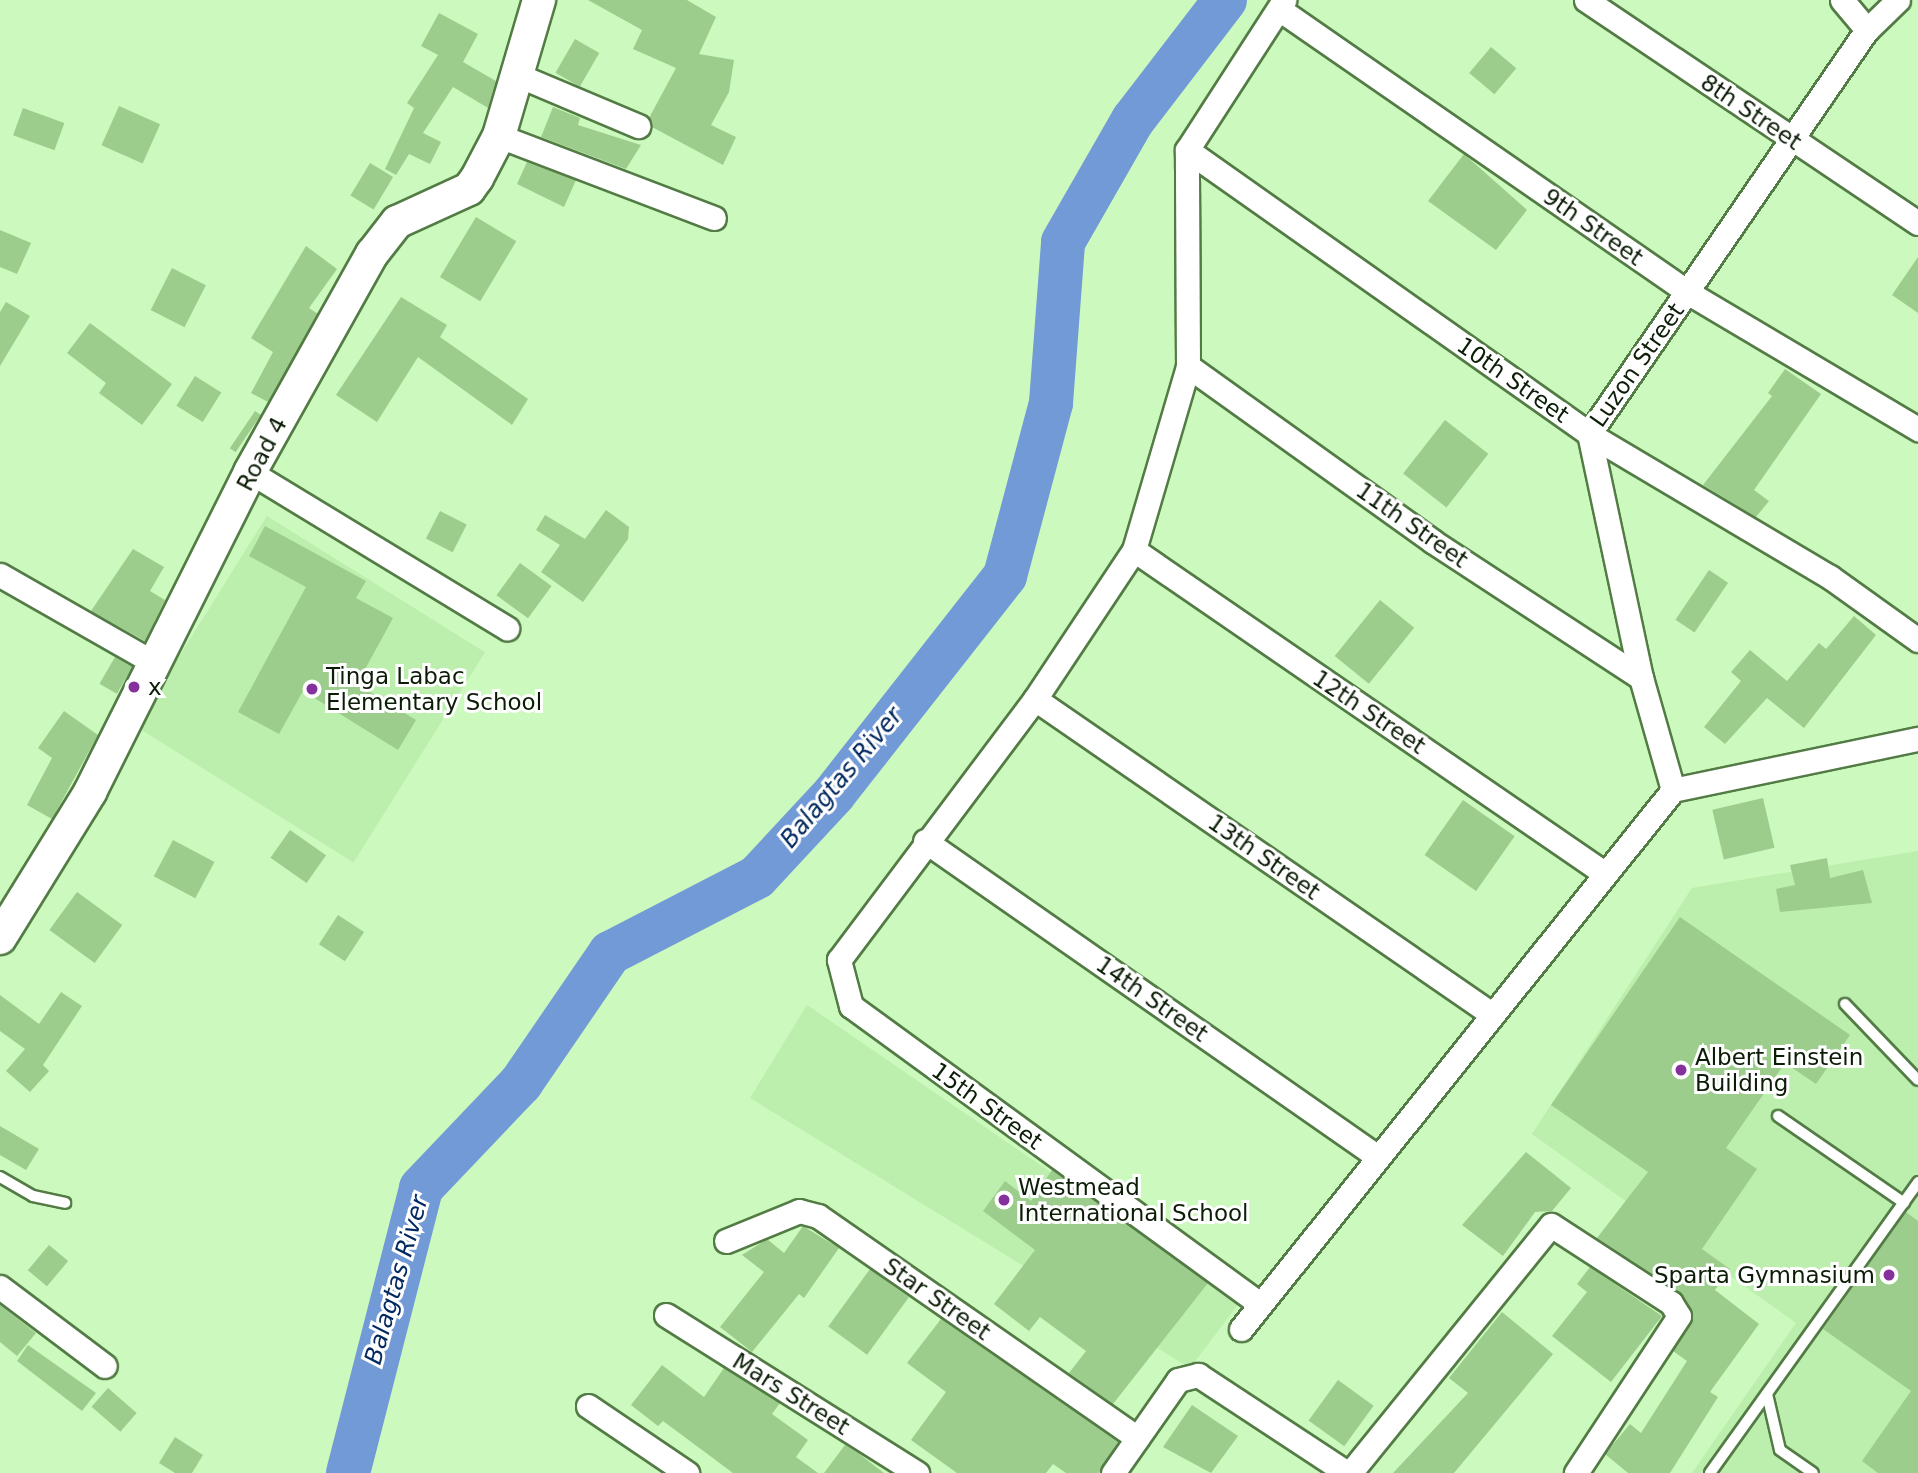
<!DOCTYPE html>
<style>
body{margin:0}
#map{position:relative;width:1918px;height:1473px;overflow:hidden;background:#ccf9bd;font-family:"DejaVu Sans",sans-serif}
div>[style]{position:absolute}
[style*='--x']{left:calc(var(--x)*1px);top:calc(var(--y)*1px);width:calc(var(--w)*1px);rotate:calc(var(--a)*1deg)}
.built>*{inset:0;background:#bceead;transform-origin:0 0}
.river>*{height:44px;margin:-22px;padding:0 22px;transform-origin:22px;border-radius:22px;background:#719ad7}
.building>*{inset:0;background:#9dcd8c;transform-origin:0 0}
.roads{filter:drop-shadow(2px 0 #537b45) drop-shadow(-2px 0 #537b45) drop-shadow(0 2px #537b45) drop-shadow(0 -2px #537b45)}
.lane>*{height:10px;margin:-5px;padding:0 5px;transform-origin:5px;border-radius:5px;background:#fff}
.street>*{height:23px;margin:-11.5px;padding:0 11.5px;transform-origin:11.5px;border-radius:11.5px;background:#fff}
.secondary>*{height:32px;margin:-16px;padding:0 16px;transform-origin:16px;border-radius:16px;background:#fff}
.dots>*{width:19px;height:19px;translate:-50% -50%;box-sizing:border-box;border:4px solid #fff;border-radius:50%}
span{translate:-50% -50%;white-space:nowrap;text-align:center;line-height:1.15;-webkit-text-stroke:6px #fff;paint-order:stroke}
.street-label{font-size:23px;color:#0c1d07}
.poi-label{font-size:23px;color:#0c1d07}
.left{translate:0 -50%;text-align:left}
.right{translate:-100% -50%;text-align:right}
.water-label{font-size:24px;color:#032a60;font-style:italic}
</style>
<div id="map">
<div class="built">
<i style="left:267px;top:516px;width:257px;height:248px;rotate:32deg"></i>
<i style="clip-path:polygon(1918px 851px,1918px 1473px,1692px 1473px,1796px 1323px,1532px 1134px,1692px 888px)"></i>
<i style="clip-path:polygon(807px 1005px,1240px 1302px,1190px 1368px,750px 1098px)"></i>
</div>
<div class="river">
<i style="--x:348;--y:1473;--w:294;--a:-75.6"></i>
<i style="--x:421;--y:1188;--w:145;--a:-46.4"></i>
<i style="--x:521;--y:1083;--w:158;--a:-55.6"></i>
<i style="--x:610;--y:953;--w:165;--a:-27.3"></i>
<i style="--x:757;--y:877;--w:113;--a:-47.1"></i>
<i style="--x:834;--y:794;--w:277;--a:-51.9"></i>
<i style="--x:1005;--y:576;--w:179;--a:-75.1"></i>
<i style="--x:1051;--y:403;--w:161;--a:-85.7"></i>
<i style="--x:1063;--y:242;--w:141;--a:-60.2"></i>
<i style="--x:1133;--y:120;--w:151;--a:-52.5"></i>
</div>
<div class="building">
<i style="clip-path:polygon(588px 0,687px 0,716px 17px,699px 54px,734px 60px,729px 92px,711px 125px,736px 137px,723px 165px,652px 127px,649px 118px,676px 68px,633px 49px,642px 30px)"></i>
<i style="clip-path:polygon(439px 13px,478px 34px,463px 62px,496px 81px,488px 108px,453px 87px,423px 133px,441px 142px,430px 164px,409px 154px,396px 175px,385px 169px,414px 108px,407px 103px,438px 55px,421px 46px)"></i>
<i style="left:575px;top:39px;width:28px;height:39px;rotate:30deg"></i>
<i style="left:1491px;top:47px;width:33px;height:34px;rotate:40deg"></i>
<i style="left:119px;top:106px;width:45px;height:43px;rotate:24deg"></i>
<i style="clip-path:polygon(553px 107px,580px 118px,578px 125px,641px 145px,626px 169px,541px 137px)"></i>
<i style="left:23px;top:108px;width:44px;height:29px;rotate:20deg"></i>
<i style="clip-path:polygon(1464px 154px,1527px 210px,1496px 250px,1428px 201px)"></i>
<i style="clip-path:polygon(527px 162px,576px 180px,564px 207px,517px 184px)"></i>
<i style="left:370px;top:163px;width:27px;height:38px;rotate:31deg"></i>
<i style="left:476px;top:217px;width:47px;height:70px;rotate:31deg"></i>
<i style="clip-path:polygon(0 230px,31px 243px,17px 274px,0 267px)"></i>
<i style="clip-path:polygon(306px 246px,337px 269px,309px 308px,318px 314px,268px 402px,251px 393px,273px 352px,251px 338px)"></i>
<i style="clip-path:polygon(1918px 257px,1918px 313px,1892px 295px)"></i>
<i style="left:172px;top:268px;width:38px;height:47px;rotate:27deg"></i>
<i style="clip-path:polygon(401px 297px,447px 325px,440px 337px,528px 399px,512px 425px,418px 357px,377px 422px,336px 395px)"></i>
<i style="clip-path:polygon(6px 302px,30px 316px,0 366px,0 312px)"></i>
<i style="clip-path:polygon(90px 323px,172px 384px,142px 425px,99px 393px,106px 383px,67px 353px)"></i>
<i style="clip-path:polygon(1785px 369px,1821px 394px,1754px 490px,1769px 501px,1756px 517px,1703px 485px,1772px 396px,1768px 393px)"></i>
<i style="left:195px;top:376px;width:31px;height:35px;rotate:32deg"></i>
<i style="left:255px;top:411px;width:7px;height:45px;rotate:34deg"></i>
<i style="left:1445px;top:420px;width:55px;height:68px;rotate:38deg"></i>
<i style="clip-path:polygon(606px 510px,629px 527px,628px 539px,583px 602px,541px 572px,560px 545px,536px 530px,545px 515px,585px 539px)"></i>
<i style="left:440px;top:511px;width:30px;height:31px;rotate:27deg"></i>
<i style="clip-path:polygon(265px 526px,366px 581px,356px 598px,393px 618px,357px 684px,416px 720px,398px 750px,303px 691px,279px 734px,238px 712px,306px 587px,249px 556px)"></i>
<i style="clip-path:polygon(133px 549px,164px 567px,150px 591px,165px 600px,145px 641px,91px 611px)"></i>
<i style="left:520px;top:563px;width:39px;height:40px;rotate:36deg"></i>
<i style="left:1709px;top:570px;width:23px;height:60px;rotate:34deg"></i>
<i style="left:1380px;top:600px;width:44px;height:72px;rotate:39deg"></i>
<i style="clip-path:polygon(1854px 616px,1876px 635px,1804px 728px,1767px 698px,1725px 744px,1704px 727px,1741px 681px,1731px 672px,1750px 650px,1787px 681px,1819px 643px,1826px 649px)"></i>
<i style="left:115px;top:657px;width:20px;height:31px;rotate:30deg"></i>
<i style="clip-path:polygon(64px 711px,98px 735px,52px 819px,27px 805px,52px 758px,38px 748px)"></i>
<i style="left:1763px;top:798px;width:51px;height:52px;rotate:77deg"></i>
<i style="left:1463px;top:800px;width:63px;height:67px;rotate:35deg"></i>
<i style="left:290px;top:830px;width:44px;height:34px;rotate:35deg"></i>
<i style="left:173px;top:840px;width:47px;height:41px;rotate:28deg"></i>
<i style="clip-path:polygon(1827px 858px,1830px 878px,1863px 870px,1872px 903px,1780px 912px,1776px 889px,1795px 885px,1790px 865px)"></i>
<i style="left:77px;top:892px;width:56px;height:47px;rotate:36deg"></i>
<i style="left:338px;top:915px;width:31px;height:35px;rotate:33deg"></i>
<i style="clip-path:polygon(1680px 917px,1850px 1035px,1816px 1084px,1785px 1063px,1726px 1148px,1757px 1169px,1702px 1249px,1730px 1269px,1715px 1290px,1759px 1324px,1710px 1392px,1718px 1397px,1670px 1473px,1628px 1473px,1605px 1454px,1630px 1424px,1641px 1433px,1687px 1361px,1673px 1351px,1693px 1315px,1679px 1291px,1597px 1238px,1648px 1172px,1551px 1105px)"></i>
<i style="clip-path:polygon(61px 992px,82px 1006px,43px 1065px,49px 1071px,30px 1092px,6px 1071px,25px 1049px,0 1031px,0 995px,39px 1024px)"></i>
<i style="clip-path:polygon(0 1126px,39px 1149px,26px 1170px,0 1155px)"></i>
<i style="clip-path:polygon(1526px 1152px,1571px 1188px,1552px 1211px,1535px 1212px,1503px 1256px,1462px 1225px)"></i>
<i style="clip-path:polygon(1052px 1170px,1208px 1283px,1113px 1404px,1069px 1373px,1086px 1351px,1040px 1317px,1029px 1331px,994px 1304px,1035px 1250px,983px 1211px,1005px 1181px,1031px 1201px)"></i>
<i style="clip-path:polygon(1906px 1212px,1918px 1221px,1918px 1473px,1878px 1473px,1862px 1461px,1911px 1391px,1823px 1329px)"></i>
<i style="clip-path:polygon(803px 1226px,839px 1248px,804px 1298px,799px 1294px,752px 1352px,720px 1327px,764px 1272px,742px 1255px,767px 1239px,784px 1253px)"></i>
<i style="left:49px;top:1245px;width:25px;height:33px;rotate:40deg"></i>
<i style="clip-path:polygon(1590px 1267px,1662px 1316px,1611px 1382px,1552px 1336px,1587px 1292px,1577px 1284px)"></i>
<i style="left:870px;top:1269px;width:48px;height:71px;rotate:36deg"></i>
<i style="clip-path:polygon(0 1305px,36px 1333px,17px 1356px,0 1342px)"></i>
<i style="clip-path:polygon(1502px 1312px,1553px 1354px,1454px 1473px,1393px 1473px,1468px 1393px,1449px 1378px)"></i>
<i style="clip-path:polygon(941px 1319px,1118px 1442px,1099px 1473px,1066px 1473px,1053px 1464px,1046px 1473px,957px 1473px,911px 1440px,946px 1392px,907px 1363px)"></i>
<i style="clip-path:polygon(28px 1345px,96px 1393px,82px 1411px,17px 1361px)"></i>
<i style="clip-path:polygon(662px 1365px,704px 1397px,724px 1368px,780px 1403px,772px 1414px,808px 1440px,796px 1457px,818px 1473px,733px 1473px,663px 1421px,658px 1426px,631px 1405px)"></i>
<i style="left:1338px;top:1380px;width:44px;height:50px;rotate:36deg"></i>
<i style="left:108px;top:1388px;width:38px;height:25px;rotate:41deg"></i>
<i style="clip-path:polygon(1192px 1405px,1238px 1436px,1211px 1473px,1163px 1447px)"></i>
<i style="clip-path:polygon(175px 1437px,203px 1455px,192px 1473px,175px 1473px,159px 1463px)"></i>
<i style="clip-path:polygon(845px 1445px,858px 1453px,884px 1473px,824px 1473px)"></i>
</div>
<div class="roads">
<div class="lane">
<i style="--x:1845;--y:1004;--w:105;--a:46.2"></i>
<i style="--x:1778;--y:1116;--w:153;--a:34.6"></i>
<i style="--x:0;--y:1177;--w:38;--a:30"></i>
<i style="--x:33;--y:1196;--w:33;--a:12"></i>
<i style="--x:1767;--y:1394;--w:57;--a:76.9"></i>
<i style="--x:1780;--y:1450;--w:40;--a:34.9"></i>
<i style="--x:1710;--y:1473;--w:358;--a:-54.4"></i>
</div>
<div class="street">
<i style="--x:1586;--y:0;--w:400;--a:33.9"></i>
<i style="--x:1842;--y:0;--w:39;--a:50"></i>
<i style="--x:1279;--y:9;--w:497;--a:34.7"></i>
<i style="--x:1687;--y:292;--w:269;--a:30.7"></i>
<i style="--x:515;--y:74;--w:134;--a:22.9"></i>
<i style="--x:499;--y:136;--w:230;--a:20.9"></i>
<i style="--x:1187;--y:150;--w:492;--a:35.2"></i>
<i style="--x:1589;--y:434;--w:280;--a:30.7"></i>
<i style="--x:1830;--y:577;--w:108;--a:35.6"></i>
<i style="--x:1188;--y:366;--w:300;--a:35.6"></i>
<i style="--x:1432;--y:541;--w:250;--a:33.2"></i>
<i style="--x:250;--y:472;--w:301;--a:31.3"></i>
<i style="--x:1134;--y:550;--w:570;--a:34.5"></i>
<i style="--x:0;--y:575;--w:180;--a:29.7"></i>
<i style="--x:1035;--y:699;--w:556;--a:34.6"></i>
<i style="--x:1673;--y:790;--w:116;--a:-105.9"></i>
<i style="--x:1641;--y:678;--w:249;--a:-102"></i>
<i style="--x:1589;--y:434;--w:490;--a:-55.5"></i>
<i style="--x:1867;--y:30;--w:43;--a:-44.1"></i>
<i style="--x:925;--y:841;--w:552;--a:34.9"></i>
<i style="--x:726;--y:1241;--w:79;--a:-22.3"></i>
<i style="--x:799;--y:1211;--w:20;--a:15"></i>
<i style="--x:818;--y:1216;--w:389;--a:34.8"></i>
<i style="--x:0;--y:1287;--w:131;--a:37"></i>
<i style="--x:1260;--y:1304;--w:506;--a:-143.92"></i>
<i style="--x:851;--y:1006;--w:48;--a:-104.6"></i>
<i style="--x:839;--y:960;--w:326;--a:-53.1"></i>
<i style="--x:1035;--y:699;--w:179;--a:-56.4"></i>
<i style="--x:1134;--y:550;--w:192;--a:-73.6"></i>
<i style="--x:1188;--y:366;--w:216;--a:-90.3"></i>
<i style="--x:1187;--y:150;--w:179;--a:-57.1"></i>
<i style="--x:666;--y:1315;--w:297;--a:32.2"></i>
<i style="--x:1241;--y:1329;--w:691;--a:-51.29"></i>
<i style="--x:1673;--y:790;--w:250;--a:-11.8"></i>
<i style="--x:588;--y:1406;--w:120;--a:34.1"></i>
<i style="--x:1113;--y:1473;--w:113;--a:-55"></i>
<i style="--x:1178;--y:1380;--w:21;--a:-14"></i>
<i style="--x:1198;--y:1375;--w:178;--a:33.3"></i>
<i style="--x:1350;--y:1473;--w:319;--a:-51"></i>
<i style="--x:1551;--y:1225;--w:143;--a:33"></i>
<i style="--x:1671;--y:1303;--w:15;--a:58"></i>
<i style="--x:1679;--y:1316;--w:188;--a:123.3"></i>
</div>
<div class="secondary">
<i style="--x:0;--y:938;--w:172;--a:-58.3"></i>
<i style="--x:90;--y:792;--w:358;--a:-63.4"></i>
<i style="--x:250;--y:472;--w:250;--a:-60.8"></i>
<i style="--x:372;--y:254;--w:41;--a:-52"></i>
<i style="--x:397;--y:222;--w:79;--a:-24.6"></i>
<i style="--x:469;--y:189;--w:14;--a:-54"></i>
<i style="--x:477;--y:178;--w:47;--a:-62.4"></i>
<i style="--x:499;--y:136;--w:142;--a:-73.6"></i>
</div>
</div>
<div class="dots">
<i style="left:134px;top:687px;background:#85309d"></i>
<i style="left:312px;top:689px;background:#85309d"></i>
<i style="left:1681px;top:1070px;background:#85309d"></i>
<i style="left:1004px;top:1200px;background:#85309d"></i>
<i style="left:1889px;top:1275px;background:#85309d"></i>
</div>
<div class="street-label">
<span style="left:1751px;top:112px;rotate:34deg">8th Street</span>
<span style="left:1593px;top:227px;rotate:35deg">9th Street</span>
<span style="left:1637px;top:365px;rotate:-55deg">Luzon Street</span>
<span style="left:1513px;top:380px;rotate:35deg">10th Street</span>
<span style="left:262px;top:454px;rotate:-62deg">Road 4</span>
<span style="left:1412px;top:525px;rotate:35deg">11th Street</span>
<span style="left:1369px;top:712px;rotate:34deg">12th Street</span>
<span style="left:1264px;top:857px;rotate:35deg">13th Street</span>
<span style="left:1152px;top:999px;rotate:35deg">14th Street</span>
<span style="left:987px;top:1106px;rotate:36deg">15th Street</span>
<span style="left:937px;top:1299px;rotate:35deg">Star Street</span>
<span style="left:791px;top:1394px;rotate:32deg">Mars Street</span>
</div>
<div class="poi-label">
<span class="left" style="left:326px;top:689px">Tinga Labac<br>Elementary School</span>
<span class="left" style="left:148px;top:687px">x</span>
<span class="left" style="left:1695px;top:1070px">Albert Einstein<br>Building</span>
<span class="left" style="left:1018px;top:1200px">Westmead<br>International School</span>
<span class="right" style="left:1875px;top:1275px">Sparta Gymnasium</span>
</div>
<div class="water-label">
<span style="left:842px;top:778px;rotate:-50deg">Balagtas River</span>
<span style="left:397px;top:1280px;rotate:-74deg">Balagtas River</span>
</div>
</div>
